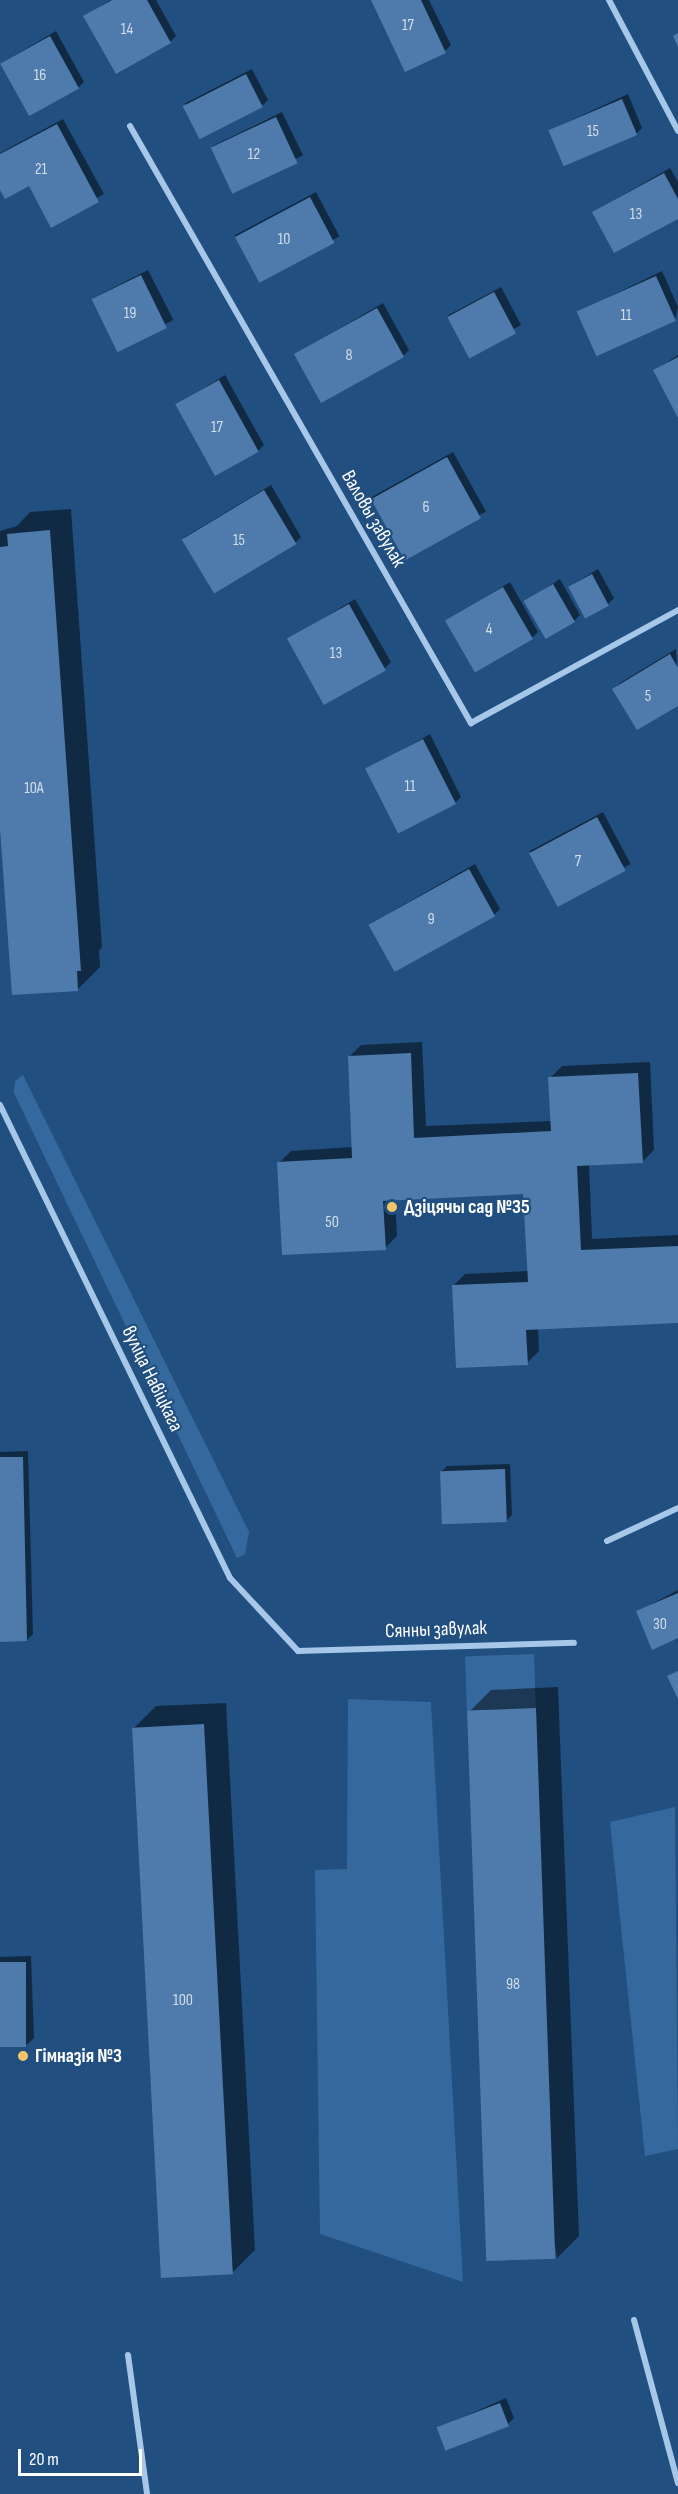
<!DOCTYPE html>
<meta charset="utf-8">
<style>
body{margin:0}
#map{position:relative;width:678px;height:2494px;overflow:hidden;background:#214f80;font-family:"Sofia Sans Condensed",sans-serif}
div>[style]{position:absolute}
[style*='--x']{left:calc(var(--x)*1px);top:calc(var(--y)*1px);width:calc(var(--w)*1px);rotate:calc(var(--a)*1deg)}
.green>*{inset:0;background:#35699e;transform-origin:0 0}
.shadow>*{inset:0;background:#0007;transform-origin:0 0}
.building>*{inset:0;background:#4e7bab;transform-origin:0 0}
.street>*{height:6px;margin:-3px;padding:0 3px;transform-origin:3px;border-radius:3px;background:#a6c7e7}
.dots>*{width:16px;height:16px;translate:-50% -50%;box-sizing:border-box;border:3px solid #214f80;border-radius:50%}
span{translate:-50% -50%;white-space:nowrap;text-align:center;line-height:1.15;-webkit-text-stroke:4.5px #214f80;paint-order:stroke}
.number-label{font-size:16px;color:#d3deea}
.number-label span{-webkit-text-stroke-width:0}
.street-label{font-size:20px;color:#fff}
.poi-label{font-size:20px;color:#fff;font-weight:700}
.left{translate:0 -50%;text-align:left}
.scale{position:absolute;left:18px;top:2449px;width:124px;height:27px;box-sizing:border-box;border:3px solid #fff;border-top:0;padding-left:8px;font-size:18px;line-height:21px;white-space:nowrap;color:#fff;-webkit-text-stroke:4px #214f80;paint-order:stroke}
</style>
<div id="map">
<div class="green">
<i style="clip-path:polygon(23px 1075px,249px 1532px,245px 1554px,237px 1558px,14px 1093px,15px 1081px)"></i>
<i style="left:534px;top:1654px;width:54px;height:69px;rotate:88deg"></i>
<i style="clip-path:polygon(348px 1699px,431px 1702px,463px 2282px,320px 2234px,315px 1870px,347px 1869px)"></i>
<i style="clip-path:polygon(675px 1807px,678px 2149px,645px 2156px,610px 1822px)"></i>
</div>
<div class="shadow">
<i style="clip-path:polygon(110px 0,156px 0,176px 36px,170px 42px,85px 17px)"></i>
<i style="clip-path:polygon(373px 0,429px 0,451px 45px,445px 51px)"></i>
<i style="clip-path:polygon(56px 31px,84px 82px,78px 88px,2px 63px)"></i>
<i style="clip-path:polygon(252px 69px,268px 100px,262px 106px,184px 104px)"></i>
<i style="clip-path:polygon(628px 94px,642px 128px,636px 134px,550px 130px)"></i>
<i style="left:282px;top:112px;width:48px;height:78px;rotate:64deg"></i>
<i style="clip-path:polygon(63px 119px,104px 194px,51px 226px,29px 184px,0 186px,0 153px)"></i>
<i style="clip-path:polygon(670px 168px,678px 182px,678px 217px,593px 212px)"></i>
<i style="left:316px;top:192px;width:50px;height:92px;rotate:62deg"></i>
<i style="left:148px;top:270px;width:56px;height:62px;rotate:63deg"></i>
<i style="clip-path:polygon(662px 271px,678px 307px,675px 320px,578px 312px)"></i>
<i style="left:501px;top:287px;width:43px;height:61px;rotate:62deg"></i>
<i style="clip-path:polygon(383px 303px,409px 350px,403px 356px,296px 354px)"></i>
<i style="clip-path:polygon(678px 355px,678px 415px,655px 370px)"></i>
<i style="clip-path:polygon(225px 375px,264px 445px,258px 451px,177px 405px)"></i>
<i style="left:453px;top:452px;width:68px;height:93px;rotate:61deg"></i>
<i style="clip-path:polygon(271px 485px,301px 537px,295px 543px,183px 538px)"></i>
<i style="clip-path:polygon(71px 509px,102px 947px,99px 951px,100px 967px,78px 989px,0 808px,0 531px,17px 526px,30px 512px)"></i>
<i style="clip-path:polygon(598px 569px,614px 598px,608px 604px,570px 586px)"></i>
<i style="clip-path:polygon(560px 579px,580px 615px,574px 621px,526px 601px)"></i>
<i style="clip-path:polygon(510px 582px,538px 632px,532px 638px,447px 621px)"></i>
<i style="clip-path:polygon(355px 599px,391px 662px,385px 668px,289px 639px)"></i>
<i style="clip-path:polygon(676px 649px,678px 704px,614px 689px,620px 683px)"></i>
<i style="clip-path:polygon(430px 734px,461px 797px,455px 803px,367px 770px)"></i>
<i style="left:603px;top:812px;width:59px;height:83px;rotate:62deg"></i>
<i style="clip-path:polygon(475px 864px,500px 909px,494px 915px,370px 924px)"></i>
<i style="clip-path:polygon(422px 1042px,426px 1126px,552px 1121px,550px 1078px,562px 1066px,650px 1062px,654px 1150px,642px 1162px,589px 1164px,592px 1239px,678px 1235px,678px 1322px,538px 1328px,539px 1351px,527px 1363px,453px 1286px,465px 1274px,529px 1271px,525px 1193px,395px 1199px,397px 1236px,385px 1248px,279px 1163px,291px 1151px,353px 1147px,349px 1057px,361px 1045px)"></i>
<i style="clip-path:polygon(28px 1451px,33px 1634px,27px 1640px,0 1640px,0 1452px)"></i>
<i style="clip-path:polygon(510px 1464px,512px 1515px,506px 1521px,441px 1472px,447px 1466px)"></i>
<i style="clip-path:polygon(678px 1590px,678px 1637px,637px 1612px)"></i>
<i style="clip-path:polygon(558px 1687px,579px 2236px,557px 2258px,469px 1712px,491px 1690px)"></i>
<i style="clip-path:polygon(226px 1703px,255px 2250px,233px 2272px,134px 1728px,156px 1706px)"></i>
<i style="clip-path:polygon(31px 1956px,34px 2038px,28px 2044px,0 2045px,0 1957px)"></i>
<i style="clip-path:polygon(506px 2398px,514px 2418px,508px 2424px,448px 2450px,439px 2431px,445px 2425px)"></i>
</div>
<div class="building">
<i style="clip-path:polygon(112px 0,147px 0,171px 43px,116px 74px,83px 16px)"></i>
<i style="clip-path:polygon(371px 0,421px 0,446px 53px,405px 72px)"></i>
<i style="clip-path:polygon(678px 33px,678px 47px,673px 36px)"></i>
<i style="left:50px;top:36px;width:60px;height:57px;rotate:61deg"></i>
<i style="left:246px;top:74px;width:37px;height:71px;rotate:63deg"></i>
<i style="left:622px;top:99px;width:39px;height:80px;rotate:67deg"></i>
<i style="left:276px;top:117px;width:51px;height:72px;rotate:65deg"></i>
<i style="clip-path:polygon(57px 124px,99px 202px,51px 228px,29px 186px,5px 199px,0 190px,0 154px)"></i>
<i style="clip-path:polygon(664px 173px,678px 199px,678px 219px,614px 253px,592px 212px)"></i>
<i style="left:310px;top:197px;width:52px;height:85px;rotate:62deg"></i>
<i style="left:141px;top:275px;width:59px;height:55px;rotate:64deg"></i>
<i style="left:656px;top:276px;width:49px;height:87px;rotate:66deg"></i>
<i style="left:494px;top:292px;width:47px;height:53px;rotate:62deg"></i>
<i style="left:377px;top:308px;width:56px;height:95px;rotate:61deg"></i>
<i style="clip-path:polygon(678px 357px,678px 418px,653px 370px)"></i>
<i style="left:219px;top:380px;width:82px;height:50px;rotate:61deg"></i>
<i style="left:447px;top:457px;width:70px;height:87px;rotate:61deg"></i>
<i style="left:264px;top:490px;width:63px;height:96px;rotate:59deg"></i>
<i style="clip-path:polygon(50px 530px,81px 971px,77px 971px,78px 991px,12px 995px,0 829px,0 547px,8px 546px,7px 534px)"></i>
<i style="left:592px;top:574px;width:36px;height:27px;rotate:62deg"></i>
<i style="left:553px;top:584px;width:44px;height:34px;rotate:60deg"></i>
<i style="left:503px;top:587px;width:60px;height:67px;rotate:60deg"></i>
<i style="left:349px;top:604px;width:76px;height:71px;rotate:61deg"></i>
<i style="clip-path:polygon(670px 654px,678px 668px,678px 706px,637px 730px,612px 689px)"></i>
<i style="left:423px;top:739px;width:73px;height:65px;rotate:63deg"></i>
<i style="left:597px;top:817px;width:61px;height:77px;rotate:62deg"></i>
<i style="left:469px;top:869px;width:54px;height:115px;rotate:61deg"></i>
<i style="clip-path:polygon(411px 1053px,414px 1138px,551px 1131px,548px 1077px,638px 1073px,643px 1163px,577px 1166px,581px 1250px,678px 1246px,678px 1323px,526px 1330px,528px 1365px,456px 1368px,452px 1285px,528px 1282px,523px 1194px,383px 1201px,386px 1250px,282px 1255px,277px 1162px,352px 1158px,348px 1056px)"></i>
<i style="clip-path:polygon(0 1457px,23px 1457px,27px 1641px,0 1642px)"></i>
<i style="left:505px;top:1469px;width:53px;height:65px;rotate:88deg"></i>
<i style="clip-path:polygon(678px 1593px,678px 1638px,652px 1650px,636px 1611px)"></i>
<i style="clip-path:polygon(678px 1671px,678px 1699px,667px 1676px)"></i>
<i style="left:536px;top:1708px;width:551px;height:69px;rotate:88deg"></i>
<i style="left:204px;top:1724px;width:551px;height:72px;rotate:87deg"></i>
<i style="left:0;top:1962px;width:26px;height:85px"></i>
<i style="left:500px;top:2403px;width:25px;height:68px;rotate:69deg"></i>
</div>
<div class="street">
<i style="--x:609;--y:0;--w:148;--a:62.2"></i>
<i style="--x:130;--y:126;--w:688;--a:60.27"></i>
<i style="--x:471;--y:723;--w:236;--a:-28.6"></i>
<i style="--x:0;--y:1105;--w:526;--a:64.07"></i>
<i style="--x:230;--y:1578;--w:100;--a:47"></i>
<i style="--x:298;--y:1651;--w:276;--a:-1.7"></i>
<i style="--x:607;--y:1541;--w:78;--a:-24.9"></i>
<i style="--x:634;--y:2320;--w:169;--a:74.9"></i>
<i style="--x:128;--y:2355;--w:140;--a:82.2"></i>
</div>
<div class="dots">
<i style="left:392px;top:1207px;background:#f4c568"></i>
<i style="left:23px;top:2056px;background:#f4c568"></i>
</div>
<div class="number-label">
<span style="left:408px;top:26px">17</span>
<span style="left:127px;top:30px">14</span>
<span style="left:40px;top:76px">16</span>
<span style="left:593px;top:132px">15</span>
<span style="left:254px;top:155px">12</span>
<span style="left:41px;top:170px">21</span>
<span style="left:636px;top:215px">13</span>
<span style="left:284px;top:240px">10</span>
<span style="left:130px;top:314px">19</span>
<span style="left:626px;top:316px">11</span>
<span style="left:349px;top:356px">8</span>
<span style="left:217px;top:428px">17</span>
<span style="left:426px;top:508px">6</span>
<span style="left:239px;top:541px">15</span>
<span style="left:489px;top:630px">4</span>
<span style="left:336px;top:654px">13</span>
<span style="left:648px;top:697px">5</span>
<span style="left:410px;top:787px">11</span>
<span style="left:34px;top:789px">10А</span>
<span style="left:578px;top:862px">7</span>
<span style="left:431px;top:920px">9</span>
<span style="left:332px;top:1223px">50</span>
<span style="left:660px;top:1625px">30</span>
<span style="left:513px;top:1985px">98</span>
<span style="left:183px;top:2001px">100</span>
</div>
<div class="street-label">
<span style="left:373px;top:519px;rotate:60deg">Валовы завулак</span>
<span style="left:152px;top:1379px;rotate:64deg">вуліца Навіцкага</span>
<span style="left:436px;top:1630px;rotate:-2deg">Сянны завулак</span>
</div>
<div class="poi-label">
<span class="left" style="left:404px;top:1207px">Дзіцячы сад №35</span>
<span class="left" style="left:35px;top:2056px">Гімназія №3</span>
</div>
<div class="scale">20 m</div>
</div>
